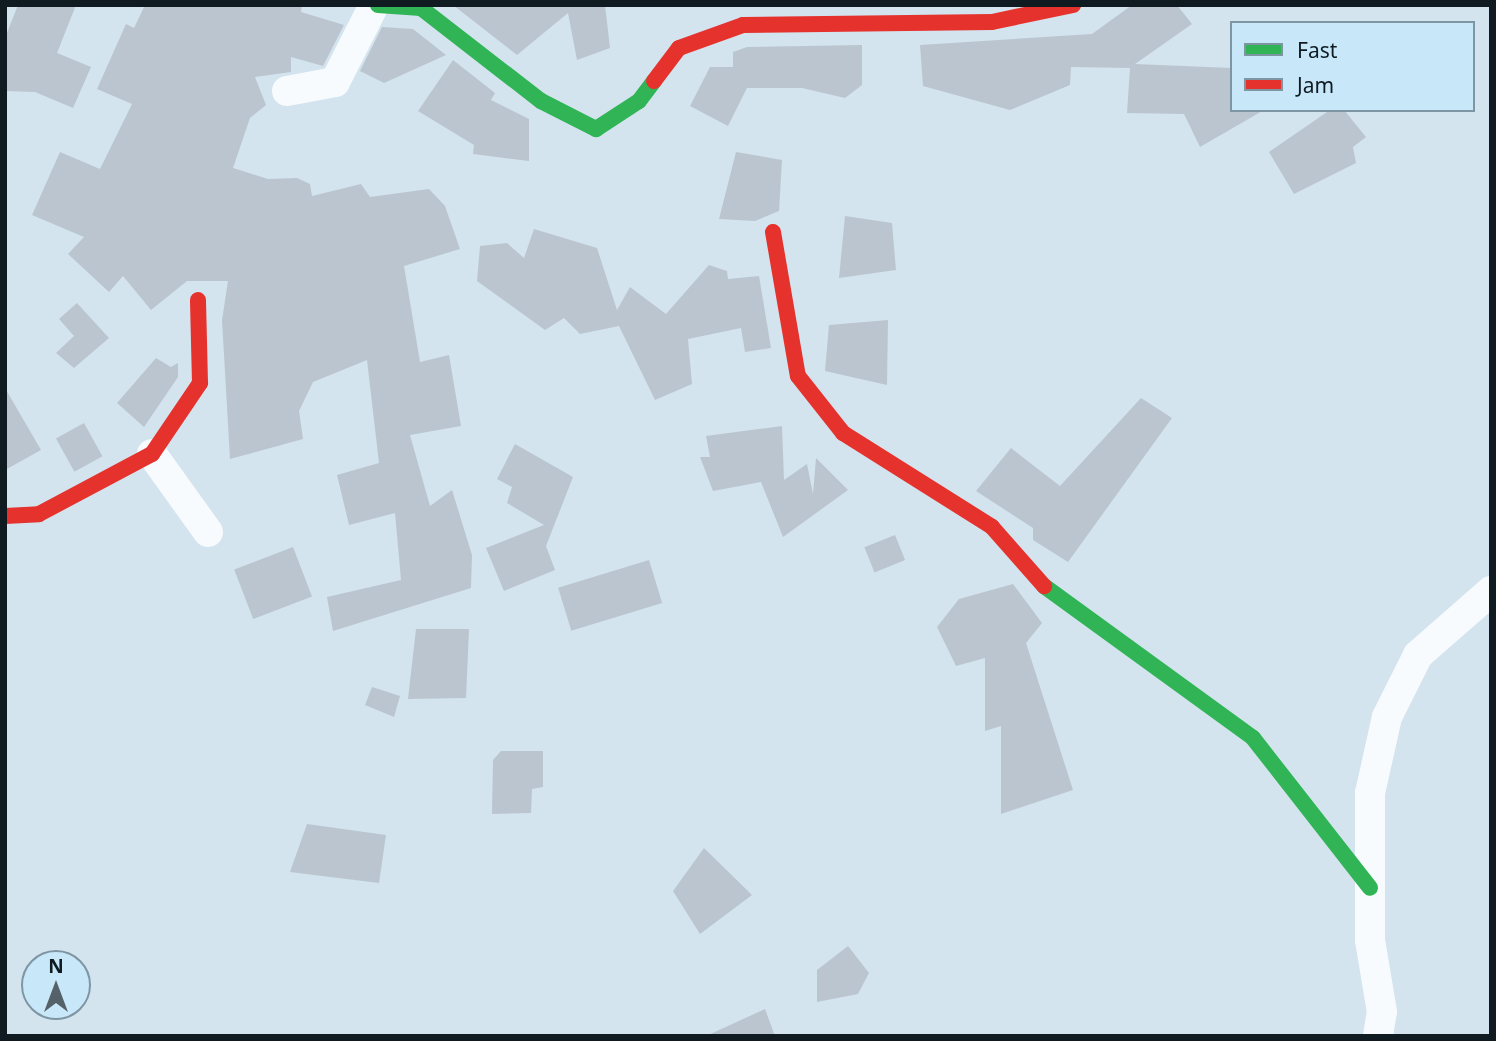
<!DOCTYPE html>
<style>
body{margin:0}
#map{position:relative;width:1496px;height:1041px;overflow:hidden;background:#d3e4ef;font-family:"Noto Sans",sans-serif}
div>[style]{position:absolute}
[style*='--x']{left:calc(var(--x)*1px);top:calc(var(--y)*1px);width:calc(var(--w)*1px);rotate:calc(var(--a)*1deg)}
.building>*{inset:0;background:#bbc5cf;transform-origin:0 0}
.street>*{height:30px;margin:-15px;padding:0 15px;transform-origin:15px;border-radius:15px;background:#f8fbfd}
.fast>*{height:16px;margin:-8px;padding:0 8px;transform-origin:8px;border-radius:8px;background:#30b455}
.jam>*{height:16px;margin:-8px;padding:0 8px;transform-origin:8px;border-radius:8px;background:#e5322d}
span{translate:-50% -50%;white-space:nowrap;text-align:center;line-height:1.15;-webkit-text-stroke:5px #c8e8fa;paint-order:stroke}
.frame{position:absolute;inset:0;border:7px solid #0f1b21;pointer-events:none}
.legend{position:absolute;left:1230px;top:21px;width:245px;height:91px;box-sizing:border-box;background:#c8e8fa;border:2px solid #7e96a3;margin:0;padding:9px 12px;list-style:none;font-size:21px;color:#0f1b21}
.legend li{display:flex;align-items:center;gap:14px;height:35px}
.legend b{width:35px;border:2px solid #7e96a3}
.north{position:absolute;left:21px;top:950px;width:70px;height:70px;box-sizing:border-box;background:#c8e8fa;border:2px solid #7e96a3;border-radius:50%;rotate:0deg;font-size:19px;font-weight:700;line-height:28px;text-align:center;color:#0f1b21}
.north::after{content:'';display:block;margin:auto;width:24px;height:32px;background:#546169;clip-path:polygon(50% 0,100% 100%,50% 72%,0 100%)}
</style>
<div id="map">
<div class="building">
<i style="clip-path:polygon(18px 5px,76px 5px,57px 53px,91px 67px,73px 108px,35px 92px,5px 91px,5px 38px)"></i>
<i style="clip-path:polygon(145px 5px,302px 5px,301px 12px,344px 25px,323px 66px,291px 57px,291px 72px,255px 77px,266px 105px,250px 118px,233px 168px,268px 179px,297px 178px,310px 184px,312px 196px,361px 184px,370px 197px,429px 189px,445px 206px,460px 249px,404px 266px,420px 362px,449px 355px,461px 426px,410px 435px,430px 506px,452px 490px,472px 555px,471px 588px,333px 631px,327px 597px,401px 580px,395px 513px,349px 525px,337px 475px,379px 463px,367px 360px,313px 382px,299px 411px,303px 439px,230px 459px,222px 320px,228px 281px,187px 281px,151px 310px,123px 276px,109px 292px,68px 254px,84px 237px,32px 215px,60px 152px,100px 169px,132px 104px,97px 89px,126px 24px,134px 28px)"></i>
<i style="clip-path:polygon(453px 5px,605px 5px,610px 48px,577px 60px,568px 13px,517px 55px)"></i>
<i style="clip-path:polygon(1132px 5px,1177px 5px,1192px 24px,1135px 64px,1232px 68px,1232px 110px,1264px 110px,1200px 147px,1184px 114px,1127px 113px,1130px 68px,1071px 67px,1070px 85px,1010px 110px,923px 86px,920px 45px,1092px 34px)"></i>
<i style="clip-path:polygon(382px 27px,413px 29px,446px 55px,384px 83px,360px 71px)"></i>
<i style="clip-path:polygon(862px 45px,862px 85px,845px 98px,802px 88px,747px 88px,728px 126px,690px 106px,710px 67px,733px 67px,733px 52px,747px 47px)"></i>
<i style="clip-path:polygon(453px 60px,495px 93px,491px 100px,529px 119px,529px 161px,473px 154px,474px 145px,418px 111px)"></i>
<i style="clip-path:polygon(1330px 110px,1344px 110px,1366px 137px,1353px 147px,1356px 163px,1294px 194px,1269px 152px)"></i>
<i style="clip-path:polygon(736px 152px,782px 160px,779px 211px,755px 221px,719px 219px)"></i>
<i style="clip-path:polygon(845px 216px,892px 223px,896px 270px,839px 278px)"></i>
<i style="clip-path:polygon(534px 229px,597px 248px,617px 310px,630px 287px,666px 314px,709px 265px,727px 271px,728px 279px,759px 276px,771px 348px,745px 352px,741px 328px,688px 339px,692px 384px,655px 400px,619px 326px,580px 334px,564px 318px,545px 330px,477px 281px,480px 246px,507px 243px,524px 258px)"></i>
<i style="clip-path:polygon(77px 303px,109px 338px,74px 368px,56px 353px,74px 336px,59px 319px)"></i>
<i style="clip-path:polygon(888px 320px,887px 385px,825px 371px,829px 325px)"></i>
<i style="clip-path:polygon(156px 358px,171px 367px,178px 363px,178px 377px,144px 427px,117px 403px)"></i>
<i style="clip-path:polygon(5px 388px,41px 450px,5px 470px)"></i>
<i style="clip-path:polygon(1141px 398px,1172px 418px,1068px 562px,1033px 540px,1033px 528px,976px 491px,1011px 448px,1060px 486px)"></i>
<i style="left:84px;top:423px;width:38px;height:32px;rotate:61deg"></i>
<i style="clip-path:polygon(782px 426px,784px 480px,807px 464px,813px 494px,816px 458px,848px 490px,783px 537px,761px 482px,713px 491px,700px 457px,710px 457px,706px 436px)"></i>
<i style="clip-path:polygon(515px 444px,573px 477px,546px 546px,555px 570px,504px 591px,486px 548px,544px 525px,507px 503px,512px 487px,497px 479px)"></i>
<i style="left:895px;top:535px;width:27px;height:33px;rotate:68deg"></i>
<i style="left:293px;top:547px;width:53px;height:63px;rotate:69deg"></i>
<i style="left:649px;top:560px;width:45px;height:95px;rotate:73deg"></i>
<i style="clip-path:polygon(1013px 584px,1042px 623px,1026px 643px,1073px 790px,1001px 814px,1001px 726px,985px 731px,985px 658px,956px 666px,937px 627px,959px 599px)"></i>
<i style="clip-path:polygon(416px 629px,469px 629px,466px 698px,408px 699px)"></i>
<i style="clip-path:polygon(372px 687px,400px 696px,394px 717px,365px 705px)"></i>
<i style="clip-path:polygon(501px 751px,543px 751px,543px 787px,532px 789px,531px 813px,492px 814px,493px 760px)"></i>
<i style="clip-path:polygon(307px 824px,386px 835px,379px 883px,290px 872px)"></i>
<i style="clip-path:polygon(704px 848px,752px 895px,700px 934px,673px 891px)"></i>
<i style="clip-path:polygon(848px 946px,869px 973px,858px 994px,817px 1002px,817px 970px)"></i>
<i style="clip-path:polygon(765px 1009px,775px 1036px,706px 1036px)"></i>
</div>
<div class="street">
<i style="--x:287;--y:91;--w:49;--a:-10.6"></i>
<i style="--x:335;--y:82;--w:86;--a:-63.1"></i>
<i style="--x:152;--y:454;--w:96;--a:54.3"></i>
<i style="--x:1378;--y:1036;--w:24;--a:-81"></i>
<i style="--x:1382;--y:1012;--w:73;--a:-99.5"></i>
<i style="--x:1370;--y:940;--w:147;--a:-90"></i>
<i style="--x:1370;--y:793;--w:78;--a:-77.4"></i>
<i style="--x:1387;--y:717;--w:69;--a:-63.4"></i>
<i style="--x:1418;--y:655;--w:97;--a:-41.2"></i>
</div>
<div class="fast">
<i style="--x:378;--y:5;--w:43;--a:4"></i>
<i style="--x:421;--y:8;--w:152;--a:37.8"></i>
<i style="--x:541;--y:101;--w:62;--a:27"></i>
<i style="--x:596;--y:129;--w:51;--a:-33.1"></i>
<i style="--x:639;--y:101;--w:25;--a:-53"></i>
<i style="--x:1044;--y:586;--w:258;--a:36"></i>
<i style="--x:1253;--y:738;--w:190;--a:52"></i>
</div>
<div class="jam">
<i style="--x:654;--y:81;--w:41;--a:-52.9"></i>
<i style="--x:679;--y:48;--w:68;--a:-19.8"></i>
<i style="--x:743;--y:25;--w:249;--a:-0.7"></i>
<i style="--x:992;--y:22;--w:83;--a:-11.9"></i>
<i style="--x:773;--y:232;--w:146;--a:80.2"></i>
<i style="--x:798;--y:376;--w:73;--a:51.7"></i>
<i style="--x:843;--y:433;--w:176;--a:32.2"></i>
<i style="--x:992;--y:527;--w:79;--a:48.6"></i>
<i style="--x:5;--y:516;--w:34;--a:-3"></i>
<i style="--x:39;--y:514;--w:128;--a:-28"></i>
<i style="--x:152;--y:454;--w:86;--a:-55.9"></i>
<i style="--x:200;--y:383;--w:83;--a:-91.4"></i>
</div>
<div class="frame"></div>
<ul class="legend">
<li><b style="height:9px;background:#30b455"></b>Fast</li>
<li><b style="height:9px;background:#e5322d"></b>Jam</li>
</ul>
<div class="north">N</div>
</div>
